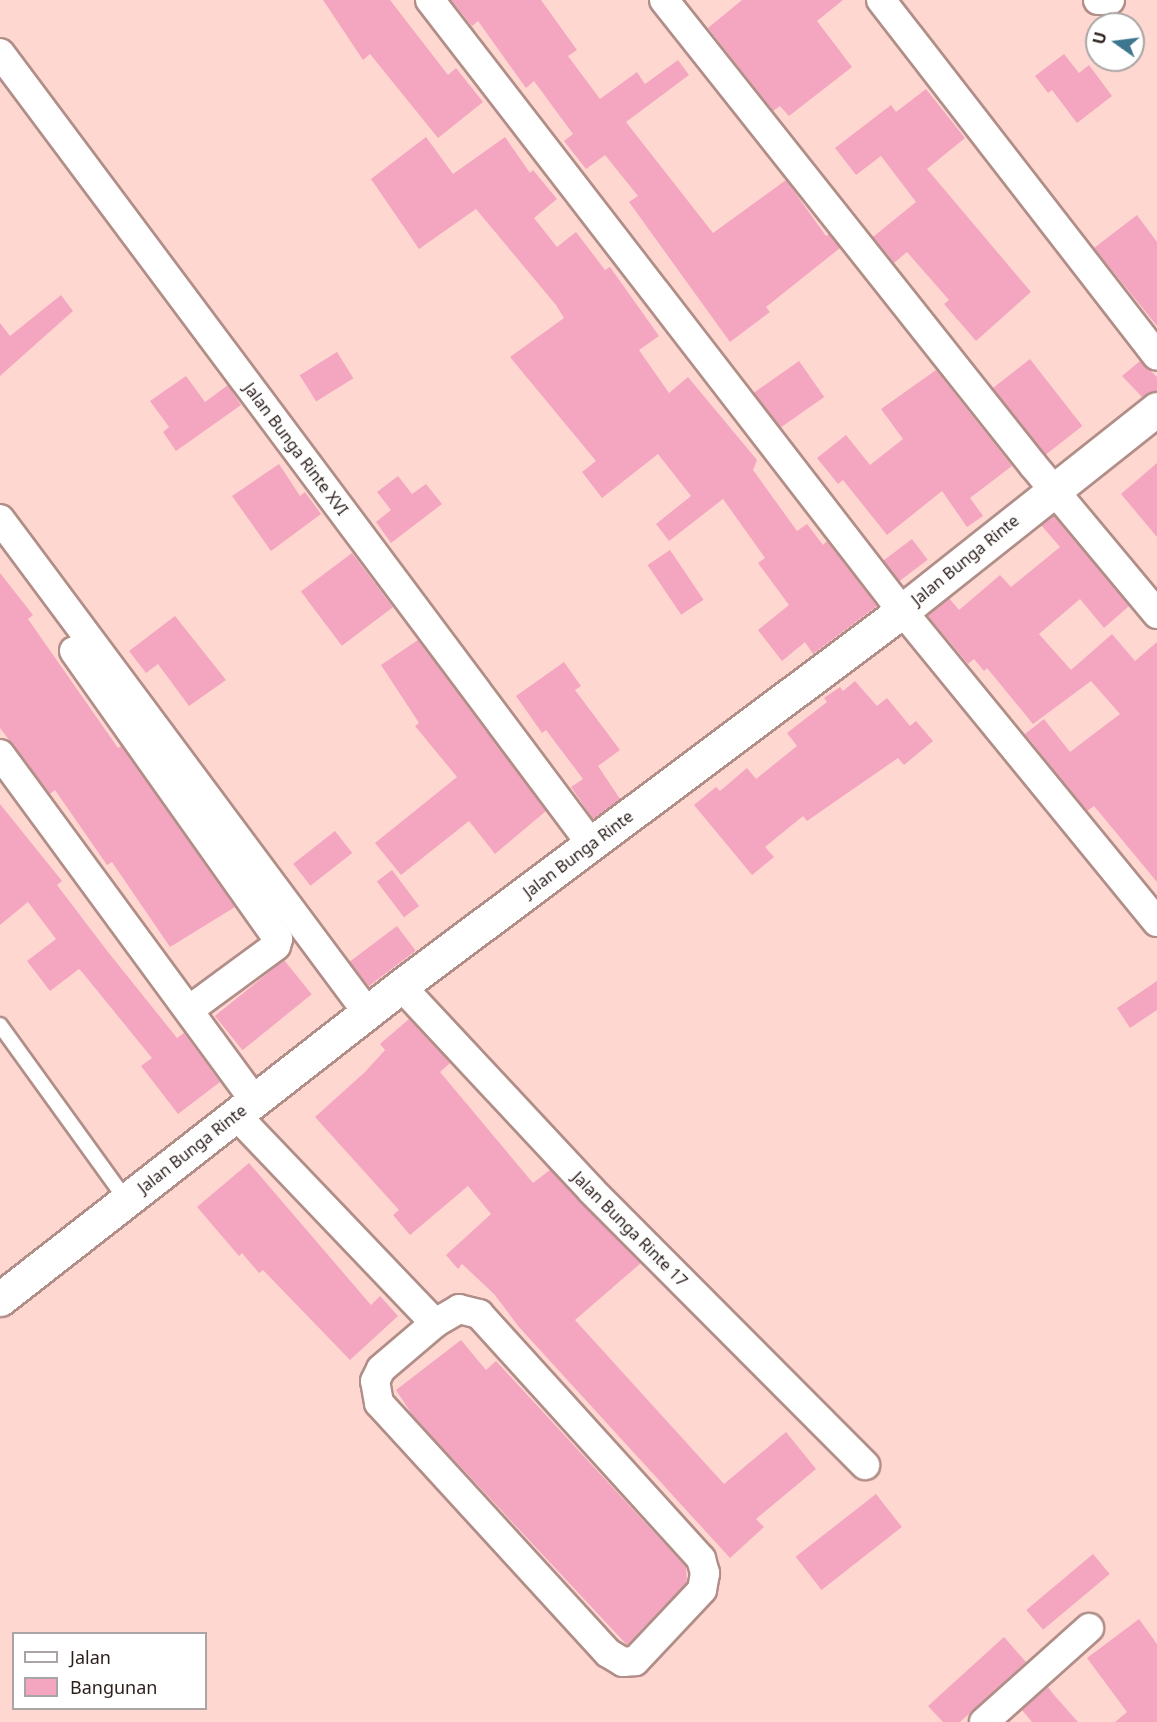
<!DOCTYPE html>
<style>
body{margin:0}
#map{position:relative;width:1157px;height:1722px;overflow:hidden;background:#fed7d1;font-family:"Noto Sans",sans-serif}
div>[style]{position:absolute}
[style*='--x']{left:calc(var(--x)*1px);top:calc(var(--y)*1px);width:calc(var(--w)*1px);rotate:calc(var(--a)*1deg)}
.building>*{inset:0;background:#f4a6c1;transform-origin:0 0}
.roads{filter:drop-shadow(2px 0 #b18e88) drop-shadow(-2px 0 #b18e88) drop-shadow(0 2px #b18e88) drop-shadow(0 -2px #b18e88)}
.lane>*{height:14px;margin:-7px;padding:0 7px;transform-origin:7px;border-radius:7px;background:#fff}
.street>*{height:28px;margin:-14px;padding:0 14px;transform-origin:14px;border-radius:14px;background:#fff}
.secondary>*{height:33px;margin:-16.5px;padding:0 16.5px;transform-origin:16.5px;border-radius:16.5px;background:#fff}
span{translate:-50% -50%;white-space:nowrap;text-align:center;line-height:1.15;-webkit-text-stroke:5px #fff;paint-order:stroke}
.street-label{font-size:16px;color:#2b1e1b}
.legend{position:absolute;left:12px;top:1632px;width:195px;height:78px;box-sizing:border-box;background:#fff;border:2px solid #aaa5a4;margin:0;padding:8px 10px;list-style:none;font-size:18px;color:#2b1e1b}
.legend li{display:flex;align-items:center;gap:12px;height:30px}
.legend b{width:30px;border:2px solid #aaa5a4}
.north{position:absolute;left:1085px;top:12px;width:60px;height:60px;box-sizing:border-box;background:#fff;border:2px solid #aaa5a4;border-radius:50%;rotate:284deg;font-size:16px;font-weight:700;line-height:24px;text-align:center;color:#2b1e1b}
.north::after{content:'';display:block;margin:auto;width:21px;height:27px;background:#3c778f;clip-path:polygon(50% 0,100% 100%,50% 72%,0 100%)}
</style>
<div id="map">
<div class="building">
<i style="clip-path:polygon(323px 0,390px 0,448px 75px,456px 68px,483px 102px,438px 138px,370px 54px,363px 60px)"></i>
<i style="clip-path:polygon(451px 0,541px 0,577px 50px,568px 56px,600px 99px,637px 72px,645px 84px,678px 60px,689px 75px,626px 122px,713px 233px,786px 180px,826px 236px,829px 234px,840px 248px,766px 307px,770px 312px,730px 342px,629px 202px,638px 196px,605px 155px,586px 169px,564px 141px,573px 134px,534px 81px,526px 88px,478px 21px,472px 26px)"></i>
<i style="clip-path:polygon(742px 0,843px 0,817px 21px,852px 67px,789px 116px,780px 106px,773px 111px,708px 28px)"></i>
<i style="clip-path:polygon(1064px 54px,1079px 73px,1089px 65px,1112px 96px,1077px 123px,1052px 90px,1048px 93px,1035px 76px)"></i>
<i style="clip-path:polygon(926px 89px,965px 138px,927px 169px,1031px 292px,976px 341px,944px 304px,949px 300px,907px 252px,894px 263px,873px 237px,916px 202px,881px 156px,856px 175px,835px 148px,891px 105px,896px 112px)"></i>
<i style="clip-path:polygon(426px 137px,453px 174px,505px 137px,530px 173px,533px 170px,557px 199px,534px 218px,557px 247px,576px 232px,605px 270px,610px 267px,659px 336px,639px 350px,669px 393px,688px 377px,757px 460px,753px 470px,797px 531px,807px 524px,823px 545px,827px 541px,877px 606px,813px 654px,805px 642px,782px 661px,758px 630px,789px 605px,758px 563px,765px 558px,723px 499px,669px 541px,656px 524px,691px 496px,658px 454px,602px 498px,582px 472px,596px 461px,510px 357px,564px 318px,556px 305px,476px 209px,419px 249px,371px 179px)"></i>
<i style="clip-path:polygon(1137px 215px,1157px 242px,1157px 326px,1094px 248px)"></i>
<i style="clip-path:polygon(61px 295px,73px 311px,0 376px,0 323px,10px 336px)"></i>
<i style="left:337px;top:352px;width:31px;height:44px;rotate:58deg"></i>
<i style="left:1030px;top:359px;width:85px;height:47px;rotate:52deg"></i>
<i style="left:799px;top:361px;width:44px;height:55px;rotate:55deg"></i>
<i style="clip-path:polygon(1140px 361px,1157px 377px,1157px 391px,1142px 397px,1122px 376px)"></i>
<i style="clip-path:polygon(936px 370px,1012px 466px,970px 498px,983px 516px,967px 527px,942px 491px,887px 535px,843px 480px,838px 484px,817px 458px,846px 435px,870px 465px,903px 439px,881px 409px)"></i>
<i style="clip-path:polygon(186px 376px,205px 402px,228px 385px,241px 405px,176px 451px,163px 432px,169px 427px,150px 401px)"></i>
<i style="clip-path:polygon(1157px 463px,1157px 537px,1121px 494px)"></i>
<i style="clip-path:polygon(279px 464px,300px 496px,305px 492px,321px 514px,271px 551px,232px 496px)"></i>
<i style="clip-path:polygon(398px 476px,412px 494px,426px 484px,442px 504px,391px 543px,376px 522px,391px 510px,377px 492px)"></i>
<i style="clip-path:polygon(1053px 515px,1129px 606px,1104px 628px,1080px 599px,1039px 634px,1071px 670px,1112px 634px,1135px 661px,1157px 642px,1157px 882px,1094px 806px,1087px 811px,1025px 734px,1044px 719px,1070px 752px,1120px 714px,1091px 681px,1033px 724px,987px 668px,984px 671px,974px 659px,968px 664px,927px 615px,949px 598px,959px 610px,1000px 575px,1011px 587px,1060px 547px,1041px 525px)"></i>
<i style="left:912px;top:539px;width:26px;height:36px;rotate:53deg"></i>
<i style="left:670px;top:550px;width:60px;height:27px;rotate:56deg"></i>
<i style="left:352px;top:553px;width:68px;height:64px;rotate:53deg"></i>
<i style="clip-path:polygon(0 573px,33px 615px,28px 619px,118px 748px,121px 746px,235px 907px,170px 947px,112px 862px,107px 865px,55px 790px,50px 794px,0 728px)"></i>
<i style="clip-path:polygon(175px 616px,226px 680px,189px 706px,158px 664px,146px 673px,129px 651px)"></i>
<i style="clip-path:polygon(418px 640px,546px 811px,495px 854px,469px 821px,401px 875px,375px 843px,457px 777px,415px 726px,419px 723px,381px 665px)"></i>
<i style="clip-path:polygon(564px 662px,581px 686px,575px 690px,620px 750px,598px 766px,620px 799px,593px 819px,571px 787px,583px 779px,546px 730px,542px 733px,516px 696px)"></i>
<i style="clip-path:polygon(855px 681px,877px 706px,887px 698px,910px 726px,916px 721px,933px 741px,904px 765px,898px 758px,807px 821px,803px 816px,765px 847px,774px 857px,752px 875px,694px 805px,716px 787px,720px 791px,747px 768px,756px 779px,797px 746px,787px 733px,827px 702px,824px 698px,840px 687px,843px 691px)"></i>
<i style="clip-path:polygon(0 804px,62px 881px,57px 885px,108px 952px,177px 1038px,184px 1033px,220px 1082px,178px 1114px,141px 1066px,152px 1058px,82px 972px,79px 969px,50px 991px,27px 961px,56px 939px,28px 902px,0 925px)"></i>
<i style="left:335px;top:831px;width:28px;height:53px;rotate:52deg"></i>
<i style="left:392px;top:870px;width:45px;height:19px;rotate:53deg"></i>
<i style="left:397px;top:926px;width:31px;height:59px;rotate:53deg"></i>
<i style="left:284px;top:960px;width:44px;height:89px;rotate:51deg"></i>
<i style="clip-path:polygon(1157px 981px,1157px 1010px,1130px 1028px,1117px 1008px)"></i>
<i style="clip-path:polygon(409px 1019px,450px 1063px,440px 1072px,533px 1183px,550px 1170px,641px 1263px,575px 1320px,724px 1484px,786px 1432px,816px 1469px,756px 1519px,764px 1527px,730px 1558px,519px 1327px,494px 1294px,462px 1264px,458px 1269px,446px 1255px,491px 1214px,468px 1186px,410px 1235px,393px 1215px,399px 1210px,315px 1117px,365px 1072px,385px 1050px,380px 1044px)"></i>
<i style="clip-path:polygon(249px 1163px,371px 1305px,380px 1296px,398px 1316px,350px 1360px,263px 1270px,259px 1273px,242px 1253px,239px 1256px,197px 1207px)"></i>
<i style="clip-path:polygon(461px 1340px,486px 1370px,496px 1361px,686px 1567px,687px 1582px,627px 1645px,413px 1416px,396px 1390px)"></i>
<i style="left:876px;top:1494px;width:42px;height:102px;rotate:52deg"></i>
<i style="left:1093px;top:1554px;width:26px;height:87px;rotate:50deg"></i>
<i style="clip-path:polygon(1139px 1619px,1157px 1644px,1157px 1722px,1115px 1722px,1127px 1712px,1087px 1658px)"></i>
<i style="clip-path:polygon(1004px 1637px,1026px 1662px,960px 1722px,943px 1722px,928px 1706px)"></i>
<i style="clip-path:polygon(1048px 1687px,1054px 1695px,1078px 1722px,1032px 1722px,1022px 1710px)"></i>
</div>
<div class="roads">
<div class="lane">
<i style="--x:0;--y:1025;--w:216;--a:54.2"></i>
</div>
<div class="street">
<i style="--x:430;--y:0;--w:754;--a:52.32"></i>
<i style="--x:891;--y:597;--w:420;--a:50.7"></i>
<i style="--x:664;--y:0;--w:594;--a:51.57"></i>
<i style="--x:1033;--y:465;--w:194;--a:50.2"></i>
<i style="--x:881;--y:0;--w:450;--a:52.2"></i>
<i style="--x:1098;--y:0;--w:12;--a:0"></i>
<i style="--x:0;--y:53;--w:987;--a:53.23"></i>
<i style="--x:0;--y:519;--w:615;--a:53.34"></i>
<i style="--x:74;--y:651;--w:353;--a:54.7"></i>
<i style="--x:278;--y:939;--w:7;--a:106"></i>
<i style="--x:276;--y:946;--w:108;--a:143.7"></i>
<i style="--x:0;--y:754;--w:429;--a:53.7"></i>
<i style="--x:401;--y:986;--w:280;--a:47"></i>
<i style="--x:592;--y:1191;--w:387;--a:45.1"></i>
<i style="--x:236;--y:1115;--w:288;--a:46.3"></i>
<i style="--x:459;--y:1309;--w:21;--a:14"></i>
<i style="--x:479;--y:1314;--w:331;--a:47.8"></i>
<i style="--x:701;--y:1559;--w:15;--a:74"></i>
<i style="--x:705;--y:1573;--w:17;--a:100"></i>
<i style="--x:702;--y:1590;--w:98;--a:133.3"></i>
<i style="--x:635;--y:1661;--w:12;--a:175"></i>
<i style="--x:623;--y:1662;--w:17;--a:-149"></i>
<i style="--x:608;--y:1653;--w:339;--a:-132.5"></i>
<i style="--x:379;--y:1403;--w:22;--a:-100"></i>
<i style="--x:375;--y:1381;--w:13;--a:-63"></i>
<i style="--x:381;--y:1369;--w:71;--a:-40.4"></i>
<i style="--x:435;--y:1323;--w:28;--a:-30"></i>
<i style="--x:984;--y:1722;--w:141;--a:-41.8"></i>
</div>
<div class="secondary">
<i style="--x:0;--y:1299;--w:509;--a:-37.97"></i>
<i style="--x:401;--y:986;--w:626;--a:-36.81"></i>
<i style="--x:902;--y:611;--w:325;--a:-38.4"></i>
</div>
</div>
<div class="street-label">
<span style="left:296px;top:449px;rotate:53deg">Jalan Bunga Rinte XVI</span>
<span style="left:965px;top:560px;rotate:-39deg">Jalan Bunga Rinte</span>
<span style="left:578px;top:854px;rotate:-37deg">Jalan Bunga Rinte</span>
<span style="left:192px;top:1149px;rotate:-38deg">Jalan Bunga Rinte</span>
<span style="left:630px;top:1229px;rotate:45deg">Jalan Bunga Rinte 17</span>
</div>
<ul class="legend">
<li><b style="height:8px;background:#fff"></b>Jalan</li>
<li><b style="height:16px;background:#f4a6c1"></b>Bangunan</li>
</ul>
<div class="north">U</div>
</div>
